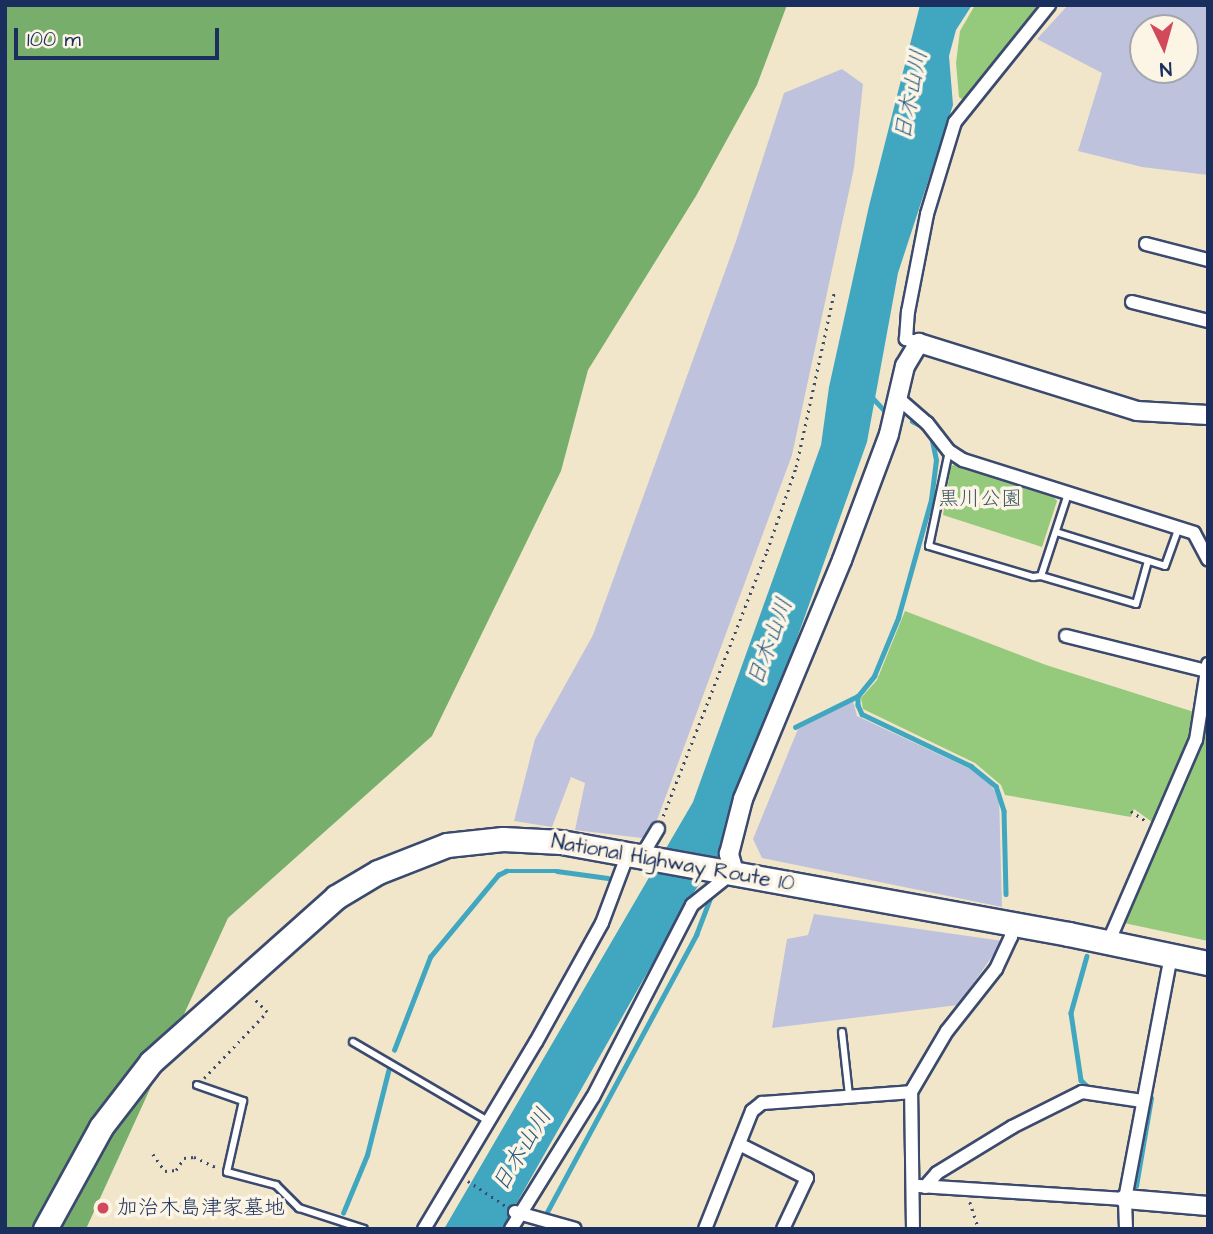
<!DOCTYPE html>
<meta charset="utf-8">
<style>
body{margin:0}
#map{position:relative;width:1213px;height:1234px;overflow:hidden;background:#f2e6ca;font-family:"Architects Daughter","Klee One",sans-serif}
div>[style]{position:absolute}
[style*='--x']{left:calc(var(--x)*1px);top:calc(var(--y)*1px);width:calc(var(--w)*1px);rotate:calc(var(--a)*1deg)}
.industrial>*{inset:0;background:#bfc2dd}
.green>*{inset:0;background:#95ca7c}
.forest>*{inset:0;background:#78ae6c}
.water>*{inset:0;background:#41a7c1}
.stream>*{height:4.5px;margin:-2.25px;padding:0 2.25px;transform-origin:2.25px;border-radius:2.25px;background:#41a7c1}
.path>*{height:2.5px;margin-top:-1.25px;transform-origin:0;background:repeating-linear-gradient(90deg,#3b4a6e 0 2px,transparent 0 7px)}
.roads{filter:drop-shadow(2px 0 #3b4a6e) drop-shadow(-2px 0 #3b4a6e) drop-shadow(0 2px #3b4a6e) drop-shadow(0 -2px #3b4a6e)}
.lane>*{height:6px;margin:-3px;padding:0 3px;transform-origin:3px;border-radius:3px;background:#fff}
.street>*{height:12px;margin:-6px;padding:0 6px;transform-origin:6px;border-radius:6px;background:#fff}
.secondary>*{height:18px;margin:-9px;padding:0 9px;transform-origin:9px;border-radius:9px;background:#fff}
.highway>*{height:23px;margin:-11.5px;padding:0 11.5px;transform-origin:11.5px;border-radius:11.5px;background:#fff}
.dots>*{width:19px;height:19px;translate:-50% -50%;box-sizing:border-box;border:4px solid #fcf5e5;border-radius:50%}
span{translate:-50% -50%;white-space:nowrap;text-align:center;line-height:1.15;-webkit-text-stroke:7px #fcf5e5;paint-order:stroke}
.park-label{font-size:21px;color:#3a5666}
.street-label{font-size:21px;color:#1b2f5e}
.poi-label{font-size:21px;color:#1b2f5e}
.left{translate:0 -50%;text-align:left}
.water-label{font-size:23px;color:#285981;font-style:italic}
.frame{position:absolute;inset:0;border:7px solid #1b2f5e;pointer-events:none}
.north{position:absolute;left:1129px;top:14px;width:70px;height:70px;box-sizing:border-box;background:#fcf5e5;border:2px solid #a2a6af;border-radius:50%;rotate:175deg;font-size:19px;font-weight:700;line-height:28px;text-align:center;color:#1b2f5e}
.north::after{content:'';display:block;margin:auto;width:24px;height:32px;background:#d1495b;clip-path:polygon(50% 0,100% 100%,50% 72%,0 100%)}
.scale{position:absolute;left:14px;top:28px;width:205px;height:32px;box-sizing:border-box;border:4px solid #1b2f5e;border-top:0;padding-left:9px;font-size:21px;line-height:24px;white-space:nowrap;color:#1b2f5e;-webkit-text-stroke:5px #fcf5e5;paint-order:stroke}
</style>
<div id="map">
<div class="industrial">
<i style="clip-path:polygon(evenodd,1068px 5px,1208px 5px,1208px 175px,1142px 167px,1078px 151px,1102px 73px,1037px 39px,1068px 5px,1143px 28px,1185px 28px,1185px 70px,1143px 70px,1143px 28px)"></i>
<i style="clip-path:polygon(842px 69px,863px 84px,854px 168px,792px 455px,650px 839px,575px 830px,585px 783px,571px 777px,552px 827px,514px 821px,535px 739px,593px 635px,736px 241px,784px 93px)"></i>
<i style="clip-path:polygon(853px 701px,857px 716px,983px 775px,999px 796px,1002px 907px,762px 858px,753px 839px,798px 729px)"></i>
<i style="clip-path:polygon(814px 914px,1003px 941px,958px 1005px,772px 1028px,787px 939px,808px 935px)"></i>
</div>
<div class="green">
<i style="clip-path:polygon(975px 5px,1038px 5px,966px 102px,959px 97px,956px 63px,960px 31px)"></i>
<i style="clip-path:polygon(959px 463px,1053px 496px,1057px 501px,1042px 547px,943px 515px,951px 466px)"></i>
<i style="clip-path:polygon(905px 611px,1046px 665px,1194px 712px,1191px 743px,1155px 824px,1134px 809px,1131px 817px,1005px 795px,1001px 785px,975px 763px,863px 709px,861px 698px,877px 680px)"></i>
<i style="clip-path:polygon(1206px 718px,1208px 719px,1208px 941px,1124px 923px,1196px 754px)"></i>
</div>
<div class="forest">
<i style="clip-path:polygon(5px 5px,787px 5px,757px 85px,696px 196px,588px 370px,561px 471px,432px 736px,228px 918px,86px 1229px,5px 1229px)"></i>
</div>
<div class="water">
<i style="clip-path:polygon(920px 5px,972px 5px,956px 30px,949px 56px,953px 105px,898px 273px,867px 442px,719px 857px,689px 899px,502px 1229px,444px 1229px,693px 802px,821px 445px,829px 387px,869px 206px)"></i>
</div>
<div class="stream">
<i style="--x:871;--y:396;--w:21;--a:47"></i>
<i style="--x:912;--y:421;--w:13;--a:27"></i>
<i style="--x:858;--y:696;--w:9;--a:90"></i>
<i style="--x:858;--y:705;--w:10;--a:66"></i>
<i style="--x:862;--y:714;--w:121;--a:25.5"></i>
<i style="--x:971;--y:766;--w:32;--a:39"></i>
<i style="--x:996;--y:786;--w:26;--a:72"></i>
<i style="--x:1004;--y:811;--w:83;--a:88.6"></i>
<i style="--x:795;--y:727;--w:70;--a:-26.2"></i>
<i style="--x:858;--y:696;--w:26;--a:-51"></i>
<i style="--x:874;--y:676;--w:63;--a:-67.5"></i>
<i style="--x:898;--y:618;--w:123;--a:-74.4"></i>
<i style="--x:931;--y:500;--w:40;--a:-82.9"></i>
<i style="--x:936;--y:460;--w:25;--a:-102"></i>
<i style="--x:1087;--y:956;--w:59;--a:105.7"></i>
<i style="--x:1071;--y:1013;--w:68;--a:81.5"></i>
<i style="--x:1081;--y:1080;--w:11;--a:45"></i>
<i style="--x:394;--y:1050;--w:100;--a:-68.8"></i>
<i style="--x:430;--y:957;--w:107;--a:-50.3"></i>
<i style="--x:498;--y:875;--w:9;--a:-27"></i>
<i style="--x:506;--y:871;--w:51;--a:0"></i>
<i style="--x:557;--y:871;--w:51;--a:7.8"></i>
<i style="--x:1136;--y:1186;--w:89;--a:-80.3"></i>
<i style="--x:547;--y:1212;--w:315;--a:-61.7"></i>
<i style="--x:696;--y:935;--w:39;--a:-69"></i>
<i style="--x:343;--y:1213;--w:63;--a:-67.5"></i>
<i style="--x:367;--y:1155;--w:94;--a:-75.8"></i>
</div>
<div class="path">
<i style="--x:1131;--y:811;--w:18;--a:34"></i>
<i style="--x:663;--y:816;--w:285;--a:-68.6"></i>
<i style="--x:767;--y:551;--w:89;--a:-71"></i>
<i style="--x:796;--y:467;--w:179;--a:-77.7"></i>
<i style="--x:204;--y:1078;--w:91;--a:-46.3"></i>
<i style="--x:267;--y:1012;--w:21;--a:-135"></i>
<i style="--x:153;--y:1154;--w:21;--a:55"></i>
<i style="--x:165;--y:1171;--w:11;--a:-5"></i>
<i style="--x:176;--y:1170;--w:14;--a:-56"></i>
<i style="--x:184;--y:1158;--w:10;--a:-6"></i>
<i style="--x:194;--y:1157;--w:26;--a:25"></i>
<i style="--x:468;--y:1181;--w:45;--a:33.3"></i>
<i style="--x:970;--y:1202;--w:28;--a:72"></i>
</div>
<div class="roads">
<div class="lane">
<i style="--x:949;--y:451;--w:97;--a:101.9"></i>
<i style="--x:929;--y:546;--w:109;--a:16.6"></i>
<i style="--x:1033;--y:577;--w:8;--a:-7"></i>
<i style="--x:1041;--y:576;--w:86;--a:-71.8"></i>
<i style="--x:1056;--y:532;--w:114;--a:17.3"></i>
<i style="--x:1165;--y:566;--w:41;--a:-70.3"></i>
<i style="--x:1041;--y:576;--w:99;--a:16.4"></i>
<i style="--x:1136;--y:604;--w:45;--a:-74.4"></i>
<i style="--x:842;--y:1032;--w:63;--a:83.7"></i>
<i style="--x:353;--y:1042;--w:156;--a:30.3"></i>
<i style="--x:197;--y:1085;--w:49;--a:19.2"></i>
<i style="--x:243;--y:1101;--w:73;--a:102.7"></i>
<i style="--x:227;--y:1172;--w:51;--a:14.9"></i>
<i style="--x:276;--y:1185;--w:33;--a:45"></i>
<i style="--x:299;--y:1208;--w:68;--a:17.9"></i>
</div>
<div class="street">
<i style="--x:1146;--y:244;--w:64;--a:14.5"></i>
<i style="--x:1132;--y:302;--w:78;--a:14"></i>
<i style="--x:919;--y:343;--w:14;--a:-163"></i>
<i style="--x:906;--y:339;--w:27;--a:-86"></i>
<i style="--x:908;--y:312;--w:100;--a:-79"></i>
<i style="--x:927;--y:214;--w:96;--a:-73.1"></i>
<i style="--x:955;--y:122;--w:150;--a:-51.2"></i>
<i style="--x:899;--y:399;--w:37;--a:41"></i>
<i style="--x:927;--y:423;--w:36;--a:52"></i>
<i style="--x:949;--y:451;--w:17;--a:33"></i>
<i style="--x:963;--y:460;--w:242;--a:17.5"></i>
<i style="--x:1194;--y:533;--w:30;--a:62"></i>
<i style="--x:1066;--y:636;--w:144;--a:14"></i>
<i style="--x:641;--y:857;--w:33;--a:-59"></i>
<i style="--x:1108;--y:943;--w:221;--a:-66.6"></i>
<i style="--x:1196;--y:740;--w:77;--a:-81"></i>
<i style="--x:739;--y:1144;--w:76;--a:26.6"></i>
<i style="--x:807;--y:1178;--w:56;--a:115.2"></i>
<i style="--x:919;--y:1186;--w:206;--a:3.6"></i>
<i style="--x:925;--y:1187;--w:18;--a:-49"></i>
<i style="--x:937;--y:1173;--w:88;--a:-31.5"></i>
<i style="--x:1012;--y:1127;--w:78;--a:-26.6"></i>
<i style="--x:1082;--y:1092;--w:61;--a:8.5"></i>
<i style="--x:515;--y:1212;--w:62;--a:15.8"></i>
<i style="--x:424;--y:1229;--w:218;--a:-59.1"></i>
<i style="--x:536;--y:1042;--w:136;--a:-61"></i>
<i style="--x:602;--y:923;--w:74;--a:-69.4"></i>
<i style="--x:511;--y:1229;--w:155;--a:-58.2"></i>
<i style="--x:593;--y:1097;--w:216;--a:-62.7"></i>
<i style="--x:692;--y:905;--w:51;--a:-38.7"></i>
<i style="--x:705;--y:1229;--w:127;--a:-68.3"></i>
<i style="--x:752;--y:1111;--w:13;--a:-39"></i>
<i style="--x:762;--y:1103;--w:149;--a:-4.2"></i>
<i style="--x:913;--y:1229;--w:137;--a:-90.8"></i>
<i style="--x:911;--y:1092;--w:71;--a:-59.5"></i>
<i style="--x:947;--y:1031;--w:79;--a:-51.7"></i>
<i style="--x:996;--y:969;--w:35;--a:-65"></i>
<i style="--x:1011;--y:937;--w:12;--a:-90"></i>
<i style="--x:1126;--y:1229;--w:30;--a:-92"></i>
<i style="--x:1125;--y:1199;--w:248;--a:-79.3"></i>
</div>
<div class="secondary">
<i style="--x:734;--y:872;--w:19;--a:-106"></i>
<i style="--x:729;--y:854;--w:57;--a:-75.7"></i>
<i style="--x:743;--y:799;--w:259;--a:-67.5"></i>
<i style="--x:842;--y:560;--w:134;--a:-69.5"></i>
<i style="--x:889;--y:434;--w:70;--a:-76.8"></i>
<i style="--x:905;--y:366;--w:27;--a:-59"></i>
<i style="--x:919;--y:343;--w:228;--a:17.3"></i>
<i style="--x:1137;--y:411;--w:71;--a:3.2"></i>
<i style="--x:1125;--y:1199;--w:83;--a:4.8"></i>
</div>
<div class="highway">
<i style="--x:45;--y:1229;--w:116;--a:-61.2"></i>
<i style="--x:101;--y:1127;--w:82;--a:-52.4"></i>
<i style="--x:151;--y:1062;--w:248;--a:-41.7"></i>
<i style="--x:336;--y:897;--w:49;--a:-30.8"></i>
<i style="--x:378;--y:872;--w:74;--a:-21.4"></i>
<i style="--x:447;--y:845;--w:56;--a:-6.1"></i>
<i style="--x:503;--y:839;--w:58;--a:3"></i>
<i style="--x:561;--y:842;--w:516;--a:10.27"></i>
<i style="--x:1069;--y:934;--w:142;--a:11.8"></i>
</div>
</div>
<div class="dots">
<i style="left:103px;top:1208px;background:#d1495b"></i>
</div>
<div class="park-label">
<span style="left:980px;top:499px">黒川公園</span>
</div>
<div class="street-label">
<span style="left:673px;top:863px;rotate:10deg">National Highway Route 10</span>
</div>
<div class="poi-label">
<span class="left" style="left:117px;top:1208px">加治木島津家墓地</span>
</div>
<div class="water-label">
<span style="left:911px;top:95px;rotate:-79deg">日木山川</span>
<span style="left:770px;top:642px;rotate:-70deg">日木山川</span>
<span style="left:522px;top:1150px;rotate:-59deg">日木山川</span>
</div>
<div class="frame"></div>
<div class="north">N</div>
<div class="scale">100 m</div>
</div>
